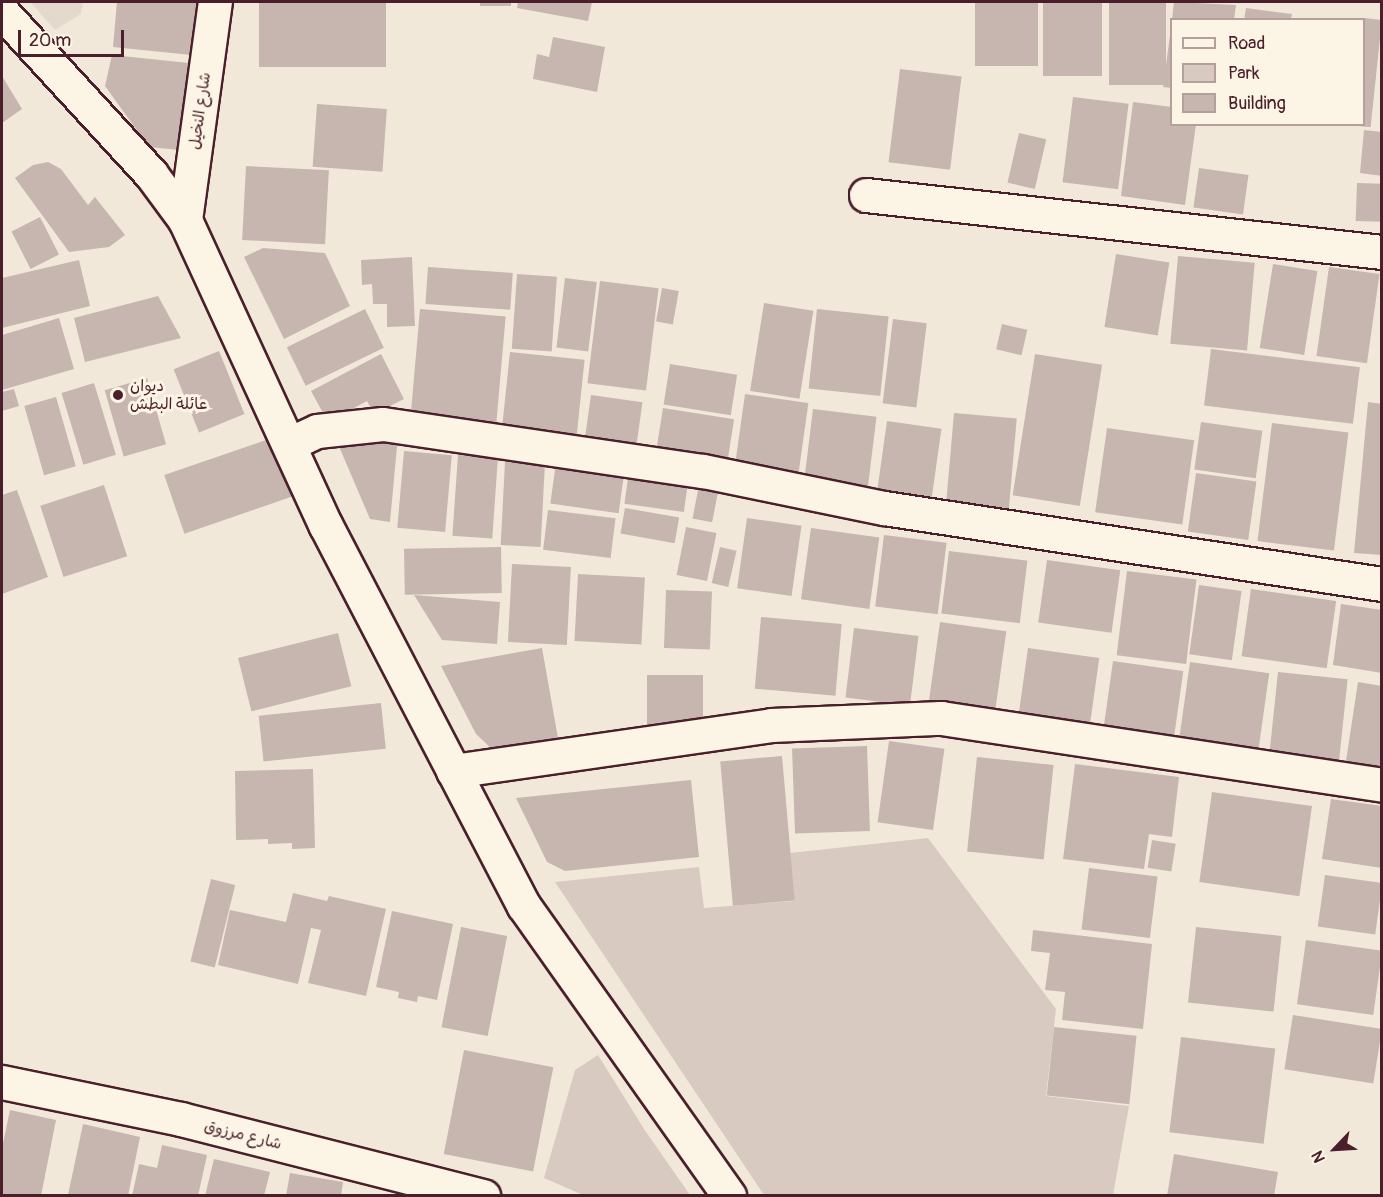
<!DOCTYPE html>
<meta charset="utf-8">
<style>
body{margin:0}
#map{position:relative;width:1383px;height:1197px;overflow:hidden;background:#f1e8da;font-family:Pangolin,"Playpen Sans Arabic",sans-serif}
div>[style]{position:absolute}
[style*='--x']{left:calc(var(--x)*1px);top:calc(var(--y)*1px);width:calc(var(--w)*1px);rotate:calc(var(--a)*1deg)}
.built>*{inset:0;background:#e4d9cd}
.green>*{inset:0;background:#d8cac0}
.building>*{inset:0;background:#c7b6af;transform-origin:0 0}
.roads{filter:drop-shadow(2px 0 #4a1f2b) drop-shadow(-2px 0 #4a1f2b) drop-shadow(0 2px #4a1f2b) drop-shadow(0 -2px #4a1f2b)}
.minor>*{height:33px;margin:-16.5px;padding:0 16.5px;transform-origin:16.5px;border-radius:16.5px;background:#fcf5e5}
.dots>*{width:16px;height:16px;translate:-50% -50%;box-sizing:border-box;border:3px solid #fcf5e5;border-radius:50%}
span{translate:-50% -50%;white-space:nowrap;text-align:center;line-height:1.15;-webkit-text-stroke:6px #fcf5e5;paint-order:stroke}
.street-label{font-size:16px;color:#4a1f2b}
.poi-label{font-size:16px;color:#4a1f2b}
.left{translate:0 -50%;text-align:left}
.frame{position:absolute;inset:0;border:3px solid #4a1f2b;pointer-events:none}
.legend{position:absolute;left:1170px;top:18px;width:195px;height:108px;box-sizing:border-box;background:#fcf5e5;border:2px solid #b59f9b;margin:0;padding:8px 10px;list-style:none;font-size:18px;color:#4a1f2b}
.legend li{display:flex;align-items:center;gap:12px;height:30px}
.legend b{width:30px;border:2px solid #b59f9b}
.north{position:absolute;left:1305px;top:1119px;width:60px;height:60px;-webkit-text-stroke:4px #fcf5e5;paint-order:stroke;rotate:245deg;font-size:16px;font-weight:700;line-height:24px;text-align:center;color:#4a1f2b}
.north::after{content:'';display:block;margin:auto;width:21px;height:27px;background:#4a1f2b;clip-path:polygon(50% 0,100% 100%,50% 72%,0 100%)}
.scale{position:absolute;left:18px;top:30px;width:106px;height:27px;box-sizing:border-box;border:3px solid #4a1f2b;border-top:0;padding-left:8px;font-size:18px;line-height:21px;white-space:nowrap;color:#4a1f2b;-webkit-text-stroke:4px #fcf5e5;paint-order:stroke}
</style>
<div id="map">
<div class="built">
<i style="clip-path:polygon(30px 2px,83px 2px,81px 14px,55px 30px)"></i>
</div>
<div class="green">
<i style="clip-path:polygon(928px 838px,1056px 1009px,1046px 1096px,1129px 1106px,1113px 1195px,764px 1195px,555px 882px,699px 867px,704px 908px,794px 901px,790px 853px)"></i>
<i style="clip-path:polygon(598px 1055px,644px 1129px,690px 1195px,583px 1195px,544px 1178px,575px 1070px)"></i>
</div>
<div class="building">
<i style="clip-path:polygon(117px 2px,197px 2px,191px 55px,113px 47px)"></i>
<i style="left:259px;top:2px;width:127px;height:65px"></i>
<i style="left:480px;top:2px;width:31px;height:4px"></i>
<i style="clip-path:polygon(518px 2px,592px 2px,588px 21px,517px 8px)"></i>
<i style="left:975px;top:2px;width:63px;height:64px"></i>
<i style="left:1043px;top:2px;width:59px;height:74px"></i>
<i style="left:1109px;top:2px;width:57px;height:83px"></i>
<i style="clip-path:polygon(1174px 2px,1236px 5px,1234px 20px,1172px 20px)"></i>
<i style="clip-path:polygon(1246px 8px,1292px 14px,1291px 20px,1244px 20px)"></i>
<i style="left:1364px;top:18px;width:18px;height:108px;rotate:6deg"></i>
<i style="clip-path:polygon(1170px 35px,1172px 35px,1172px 88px,1163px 87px)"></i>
<i style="clip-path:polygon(553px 37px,605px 47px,597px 92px,533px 79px,537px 54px,549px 57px)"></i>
<i style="clip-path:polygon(112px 55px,189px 63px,180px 150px,149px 147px,105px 86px)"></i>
<i style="left:900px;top:69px;width:62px;height:94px;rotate:7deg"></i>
<i style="clip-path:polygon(2px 76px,22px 109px,2px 123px)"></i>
<i style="left:1073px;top:97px;width:56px;height:86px;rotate:7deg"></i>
<i style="clip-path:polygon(1133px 102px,1172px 107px,1172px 124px,1196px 124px,1185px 205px,1121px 196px)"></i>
<i style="left:317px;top:104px;width:70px;height:63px;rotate:4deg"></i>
<i style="clip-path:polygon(1364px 130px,1382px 132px,1382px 176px,1360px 173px)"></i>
<i style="left:1019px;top:133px;width:28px;height:51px;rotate:13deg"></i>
<i style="clip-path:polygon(48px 162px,61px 169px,88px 205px,95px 197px,125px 235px,109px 247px,69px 252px,15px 178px,33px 165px)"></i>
<i style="left:246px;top:166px;width:83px;height:74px;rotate:3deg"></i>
<i style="left:1199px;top:168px;width:50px;height:40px;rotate:8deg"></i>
<i style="left:1357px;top:183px;width:25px;height:38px;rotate:2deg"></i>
<i style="left:40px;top:217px;width:42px;height:32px;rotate:63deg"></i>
<i style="clip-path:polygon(263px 248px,325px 253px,350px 306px,284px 339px,244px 257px)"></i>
<i style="left:1116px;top:254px;width:54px;height:74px;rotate:9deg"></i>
<i style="left:1178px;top:256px;width:77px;height:88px;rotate:5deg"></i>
<i style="clip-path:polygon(412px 257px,415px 326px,387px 327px,387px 304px,373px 304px,372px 284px,362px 285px,361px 260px)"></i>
<i style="clip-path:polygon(79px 260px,90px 306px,2px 328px,2px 278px)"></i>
<i style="left:1273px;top:264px;width:45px;height:85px;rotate:9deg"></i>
<i style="left:428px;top:267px;width:85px;height:37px;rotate:4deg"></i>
<i style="left:1329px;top:267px;width:51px;height:90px;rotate:8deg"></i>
<i style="left:517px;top:274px;width:40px;height:75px;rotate:4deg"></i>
<i style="left:565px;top:278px;width:32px;height:70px;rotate:7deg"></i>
<i style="left:600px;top:281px;width:59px;height:103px;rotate:7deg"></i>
<i style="left:662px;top:288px;width:17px;height:34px;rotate:10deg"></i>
<i style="clip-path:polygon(158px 296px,181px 338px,85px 362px,74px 318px)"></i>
<i style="left:764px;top:303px;width:50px;height:89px;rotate:9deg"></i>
<i style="left:365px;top:309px;width:43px;height:87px;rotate:64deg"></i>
<i style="left:420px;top:309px;width:86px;height:113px;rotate:5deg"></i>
<i style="left:817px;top:309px;width:72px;height:80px;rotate:6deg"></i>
<i style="clip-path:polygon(59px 318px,74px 369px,2px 390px,2px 335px)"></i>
<i style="left:893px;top:319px;width:34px;height:85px;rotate:7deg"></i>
<i style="left:1002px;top:324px;width:26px;height:26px;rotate:13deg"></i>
<i style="left:1211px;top:349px;width:150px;height:57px;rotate:7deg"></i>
<i style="left:219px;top:351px;width:68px;height:49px;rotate:68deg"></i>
<i style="left:510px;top:352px;width:75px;height:84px;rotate:6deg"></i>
<i style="clip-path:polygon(381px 354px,404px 399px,374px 414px,367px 401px,328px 422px,311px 391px)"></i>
<i style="left:1035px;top:354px;width:68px;height:143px;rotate:9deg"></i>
<i style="left:670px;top:364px;width:68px;height:41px;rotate:9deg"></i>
<i style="left:147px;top:378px;width:69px;height:44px;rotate:74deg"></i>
<i style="left:94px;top:383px;width:75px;height:34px;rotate:73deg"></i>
<i style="clip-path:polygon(14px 389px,19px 406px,2px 411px,2px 392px)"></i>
<i style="left:745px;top:394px;width:64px;height:77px;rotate:8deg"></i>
<i style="left:591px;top:395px;width:52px;height:49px;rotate:8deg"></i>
<i style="left:56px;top:397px;width:72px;height:33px;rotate:74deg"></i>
<i style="clip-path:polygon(1368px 402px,1382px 404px,1382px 555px,1354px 553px)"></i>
<i style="left:663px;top:408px;width:72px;height:51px;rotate:9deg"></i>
<i style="left:813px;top:409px;width:64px;height:72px;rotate:7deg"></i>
<i style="left:954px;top:413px;width:63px;height:90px;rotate:5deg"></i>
<i style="left:887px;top:421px;width:55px;height:72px;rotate:8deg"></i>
<i style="left:1201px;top:422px;width:62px;height:48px;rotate:8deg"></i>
<i style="left:1272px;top:423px;width:77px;height:119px;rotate:7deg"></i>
<i style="left:1107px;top:428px;width:88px;height:85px;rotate:8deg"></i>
<i style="clip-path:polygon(332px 430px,398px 436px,390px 522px,370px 519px)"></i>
<i style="left:272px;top:438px;width:62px;height:114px;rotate:71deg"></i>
<i style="left:404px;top:451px;width:48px;height:77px;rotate:5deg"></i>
<i style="left:458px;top:455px;width:40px;height:81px;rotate:4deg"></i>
<i style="left:505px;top:462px;width:40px;height:83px;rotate:3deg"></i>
<i style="left:556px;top:463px;width:69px;height:41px;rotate:8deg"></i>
<i style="left:629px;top:471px;width:60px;height:33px;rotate:8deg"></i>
<i style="left:1196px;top:473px;width:61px;height:59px;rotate:8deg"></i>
<i style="left:104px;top:485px;width:75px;height:67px;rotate:72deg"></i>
<i style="left:699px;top:485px;width:20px;height:34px;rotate:11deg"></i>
<i style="clip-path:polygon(17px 490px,48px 577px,2px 594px,2px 495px)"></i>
<i style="left:625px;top:508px;width:55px;height:26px;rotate:10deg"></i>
<i style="left:548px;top:510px;width:68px;height:40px;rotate:7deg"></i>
<i style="left:747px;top:518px;width:55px;height:71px;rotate:8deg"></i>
<i style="left:686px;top:527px;width:31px;height:49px;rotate:11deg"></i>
<i style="left:811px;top:528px;width:69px;height:72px;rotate:8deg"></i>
<i style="left:884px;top:535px;width:63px;height:72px;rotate:7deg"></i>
<i style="left:501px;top:547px;width:46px;height:97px;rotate:89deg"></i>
<i style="left:720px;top:547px;width:17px;height:37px;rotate:13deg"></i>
<i style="left:949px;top:551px;width:79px;height:63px;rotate:7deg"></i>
<i style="left:1047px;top:560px;width:74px;height:63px;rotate:8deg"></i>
<i style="left:512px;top:564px;width:59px;height:78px;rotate:3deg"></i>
<i style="left:1127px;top:571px;width:70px;height:85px;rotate:7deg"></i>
<i style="left:578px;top:574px;width:67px;height:67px;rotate:3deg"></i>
<i style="left:1199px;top:585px;width:43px;height:70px;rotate:8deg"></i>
<i style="left:1251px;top:589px;width:86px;height:68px;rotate:8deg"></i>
<i style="left:666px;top:590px;width:46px;height:58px;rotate:2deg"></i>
<i style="clip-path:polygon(414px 595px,500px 602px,497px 644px,442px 640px)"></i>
<i style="clip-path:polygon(1341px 604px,1382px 610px,1382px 673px,1333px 665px)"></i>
<i style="left:761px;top:617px;width:81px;height:72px;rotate:5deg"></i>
<i style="left:940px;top:622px;width:67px;height:88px;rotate:8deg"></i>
<i style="left:854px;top:628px;width:65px;height:70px;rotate:7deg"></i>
<i style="left:338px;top:633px;width:55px;height:103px;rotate:76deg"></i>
<i style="clip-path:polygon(542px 648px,558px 738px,493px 750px,476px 734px,441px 666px)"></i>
<i style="left:1028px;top:648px;width:72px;height:71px;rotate:8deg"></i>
<i style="left:1113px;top:661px;width:71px;height:68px;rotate:8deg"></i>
<i style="left:1190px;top:662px;width:80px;height:79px;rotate:8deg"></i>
<i style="left:1278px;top:672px;width:70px;height:83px;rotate:6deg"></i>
<i style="left:647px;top:675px;width:56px;height:52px"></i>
<i style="clip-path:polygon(1358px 682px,1382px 686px,1382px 767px,1346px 761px)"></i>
<i style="left:381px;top:703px;width:46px;height:123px;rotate:84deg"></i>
<i style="left:889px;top:741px;width:56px;height:82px;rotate:8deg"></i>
<i style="left:867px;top:746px;width:85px;height:75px;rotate:88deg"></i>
<i style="left:782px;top:756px;width:145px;height:62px;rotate:85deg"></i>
<i style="left:977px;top:757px;width:77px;height:95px;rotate:6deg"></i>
<i style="clip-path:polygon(1075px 764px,1179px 777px,1172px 837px,1149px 834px,1144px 869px,1063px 859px)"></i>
<i style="clip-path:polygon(313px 769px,315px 848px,292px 849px,292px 843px,268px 844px,268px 839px,236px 840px,235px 771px)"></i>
<i style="clip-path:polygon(691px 780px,699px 857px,565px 871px,547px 862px,516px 798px)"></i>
<i style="left:1212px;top:792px;width:101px;height:91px;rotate:8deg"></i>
<i style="clip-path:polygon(1331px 799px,1382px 806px,1382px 868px,1322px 859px)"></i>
<i style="left:1152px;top:840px;width:24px;height:28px;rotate:9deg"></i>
<i style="left:1089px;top:868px;width:69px;height:62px;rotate:7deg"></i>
<i style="left:1325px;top:875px;width:58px;height:52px;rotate:8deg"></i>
<i style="left:211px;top:879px;width:25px;height:85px;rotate:14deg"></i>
<i style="clip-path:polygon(293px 893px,327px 901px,329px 896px,386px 909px,366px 996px,308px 983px,321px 930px,311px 928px,298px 984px,218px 965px,230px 910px,286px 922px)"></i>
<i style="clip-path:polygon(392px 911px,453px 924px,437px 1000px,418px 996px,417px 1002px,398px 998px,399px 992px,376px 987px)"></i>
<i style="left:461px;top:927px;width:47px;height:102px;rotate:11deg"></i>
<i style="left:1196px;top:927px;width:86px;height:76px;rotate:6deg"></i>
<i style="clip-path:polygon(1033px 930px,1152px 944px,1143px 1029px,1062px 1020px,1065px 992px,1045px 990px,1050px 953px,1031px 951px)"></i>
<i style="left:1306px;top:940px;width:77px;height:65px;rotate:8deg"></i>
<i style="left:1293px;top:1015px;width:90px;height:55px;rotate:9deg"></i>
<i style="left:1054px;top:1027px;width:83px;height:69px;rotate:6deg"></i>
<i style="left:1181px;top:1037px;width:95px;height:96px;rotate:7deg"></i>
<i style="left:464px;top:1050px;width:91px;height:106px;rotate:11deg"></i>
<i style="clip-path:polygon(10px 1110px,56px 1120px,41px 1196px,2px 1196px,2px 1148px)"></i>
<i style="clip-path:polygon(83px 1124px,140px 1137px,128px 1196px,68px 1195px)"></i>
<i style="clip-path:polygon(162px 1145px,207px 1155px,198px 1196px,132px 1196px,139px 1164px,157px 1168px)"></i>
<i style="clip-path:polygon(1174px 1154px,1278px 1172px,1274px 1196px,1167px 1196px)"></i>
<i style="clip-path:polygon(214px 1159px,270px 1172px,264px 1196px,205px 1196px)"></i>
<i style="clip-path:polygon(290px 1173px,343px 1182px,341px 1196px,286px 1196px)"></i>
</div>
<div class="roads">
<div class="minor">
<i style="--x:2;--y:12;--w:220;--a:47.4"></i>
<i style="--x:151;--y:174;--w:57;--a:53.5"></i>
<i style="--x:185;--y:220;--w:337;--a:65.3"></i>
<i style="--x:326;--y:526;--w:428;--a:62.5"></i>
<i style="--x:524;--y:906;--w:355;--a:54.7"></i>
<i style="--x:866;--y:195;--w:519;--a:6.3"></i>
<i style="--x:185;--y:220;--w:220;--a:-82.2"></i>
<i style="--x:289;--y:444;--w:31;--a:-25"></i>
<i style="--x:317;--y:431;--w:66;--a:-6.1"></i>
<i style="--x:383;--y:424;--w:323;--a:8.4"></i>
<i style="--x:703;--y:471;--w:185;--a:11.6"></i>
<i style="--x:884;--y:508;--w:504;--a:8.68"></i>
<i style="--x:453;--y:771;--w:321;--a:-8.2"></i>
<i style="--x:771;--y:725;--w:170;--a:-2.4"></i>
<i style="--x:941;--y:718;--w:446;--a:8.6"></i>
<i style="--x:2;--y:1082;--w:183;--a:11.7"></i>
<i style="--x:181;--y:1119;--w:312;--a:14.3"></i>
</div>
</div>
<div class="dots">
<i style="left:118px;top:395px;background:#4a1f2b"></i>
</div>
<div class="street-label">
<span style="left:200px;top:111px;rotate:-82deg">شارع النخيل</span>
<span style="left:243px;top:1135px;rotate:14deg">شارع مرزوق</span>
</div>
<div class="poi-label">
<span class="left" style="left:130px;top:395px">ديوان<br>عائلة البطش</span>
</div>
<div class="frame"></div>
<ul class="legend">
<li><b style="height:8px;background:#fcf5e5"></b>Road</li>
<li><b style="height:16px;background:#d8cac0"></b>Park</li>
<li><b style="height:16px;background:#c7b6af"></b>Building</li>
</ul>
<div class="north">N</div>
<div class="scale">20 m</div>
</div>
